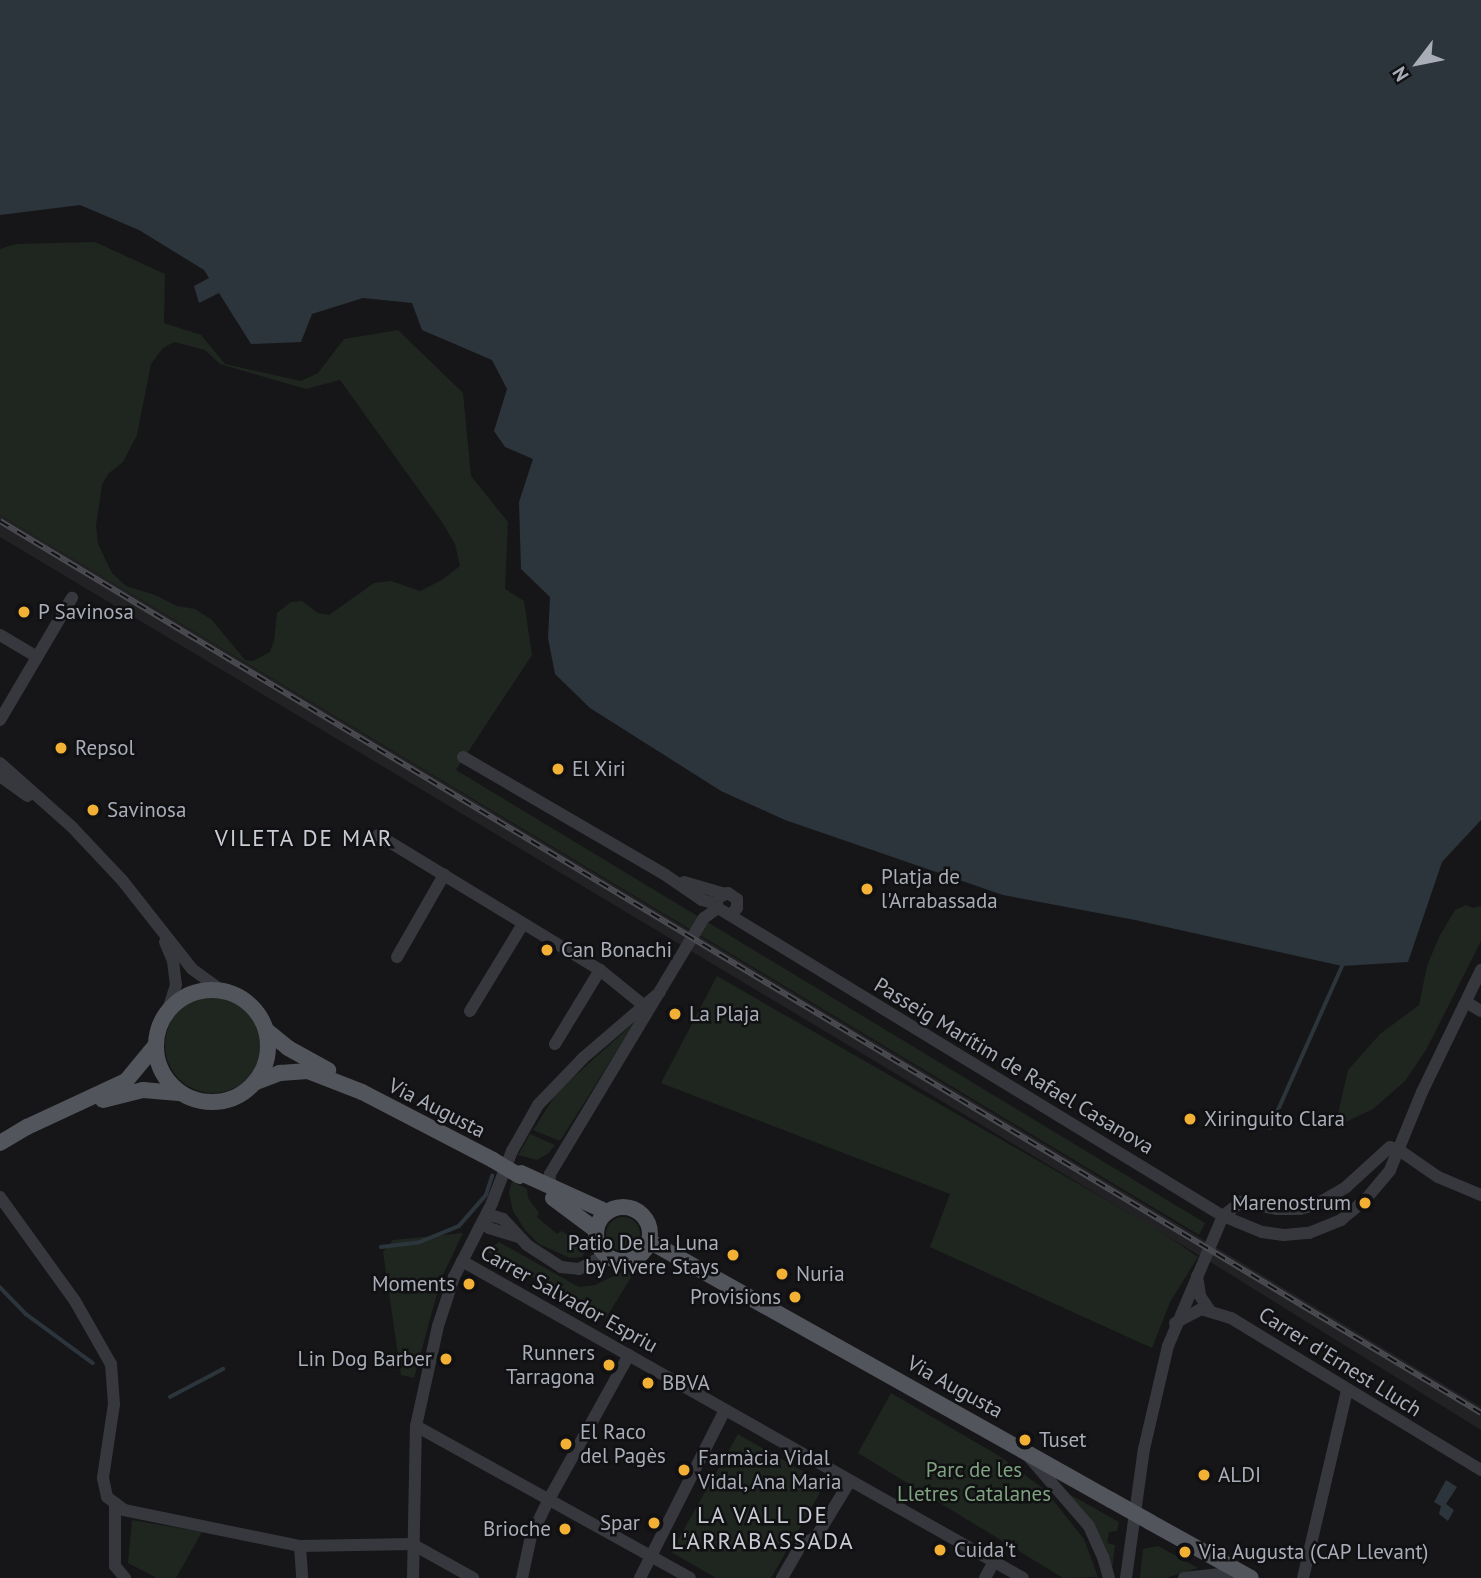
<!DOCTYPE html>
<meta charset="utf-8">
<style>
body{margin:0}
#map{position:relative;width:1481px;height:1578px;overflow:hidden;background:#161618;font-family:"PT Sans",sans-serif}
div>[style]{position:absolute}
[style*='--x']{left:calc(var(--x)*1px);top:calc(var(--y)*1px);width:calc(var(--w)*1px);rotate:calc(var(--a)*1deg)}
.built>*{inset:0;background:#222225}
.green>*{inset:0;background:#1e261f}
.round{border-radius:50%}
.water>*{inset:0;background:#2c353c}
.stream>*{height:3.5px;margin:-1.75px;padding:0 1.75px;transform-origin:1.75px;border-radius:1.75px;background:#2c353c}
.minor>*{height:12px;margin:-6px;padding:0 6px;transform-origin:6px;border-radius:6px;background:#37383d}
.major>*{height:16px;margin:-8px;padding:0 8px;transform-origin:8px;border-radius:8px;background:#53555c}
.major>.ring{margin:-8px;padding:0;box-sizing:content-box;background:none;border:16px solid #53555c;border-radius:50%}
.rail>*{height:6px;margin-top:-3px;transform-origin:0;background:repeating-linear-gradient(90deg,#111113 0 10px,#4a4c52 0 20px);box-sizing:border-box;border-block:2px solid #4a4c52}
.major-bridge>*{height:16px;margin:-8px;padding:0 8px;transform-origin:8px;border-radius:8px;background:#53555c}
.dots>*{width:19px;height:19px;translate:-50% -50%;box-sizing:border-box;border:4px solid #111113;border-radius:50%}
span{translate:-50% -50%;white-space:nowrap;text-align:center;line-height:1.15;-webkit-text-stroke:5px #111113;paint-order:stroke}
.poi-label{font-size:21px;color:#a8adb8}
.left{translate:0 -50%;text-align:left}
.right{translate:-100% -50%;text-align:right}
.street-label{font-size:21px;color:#a8adb8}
.park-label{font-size:21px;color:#7fa381}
.neighbourhood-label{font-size:23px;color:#c9ccd4;letter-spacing:2px}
.north{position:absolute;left:1383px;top:28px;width:70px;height:70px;-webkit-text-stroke:5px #111113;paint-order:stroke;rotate:238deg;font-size:19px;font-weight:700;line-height:28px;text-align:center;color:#a8adb8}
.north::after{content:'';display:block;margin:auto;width:24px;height:32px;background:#a8adb8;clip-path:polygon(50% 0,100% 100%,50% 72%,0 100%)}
</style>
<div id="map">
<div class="built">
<i style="clip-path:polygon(0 515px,1481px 1407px,1481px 1430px,1217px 1266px,0 537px)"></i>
</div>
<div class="green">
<i style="clip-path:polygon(evenodd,95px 242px,165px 274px,164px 323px,201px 335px,225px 364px,301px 381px,318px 373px,344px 339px,398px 330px,463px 393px,471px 476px,508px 522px,505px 589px,524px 601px,532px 655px,456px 770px,1205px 1223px,1199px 1235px,0 515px,0 249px,16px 244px,95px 242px,174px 342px,205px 350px,220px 364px,306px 389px,340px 380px,442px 522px,455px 544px,460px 566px,442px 580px,420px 591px,391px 581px,374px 583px,329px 615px,318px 613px,302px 601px,291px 602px,277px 613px,274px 641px,270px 652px,253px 661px,245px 660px,212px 620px,195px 609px,177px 606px,155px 595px,126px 586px,112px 573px,98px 544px,96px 525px,102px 485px,108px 474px,123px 462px,137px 435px,151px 364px,163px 348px,174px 342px)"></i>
<i style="clip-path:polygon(1466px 905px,1473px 908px,1481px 906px,1481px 941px,1426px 1050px,1405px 1081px,1373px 1109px,1335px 1127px,1348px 1070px,1380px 1034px,1419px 1005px,1427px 966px,1439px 937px,1455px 910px)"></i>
<i style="clip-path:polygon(717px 976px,1155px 1228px,1198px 1257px,1170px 1302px,1152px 1348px,930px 1247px,950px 1194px,661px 1083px)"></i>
<i class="round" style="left:165px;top:997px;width:96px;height:96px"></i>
<i style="clip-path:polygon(635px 1022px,560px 1141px,533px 1130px,558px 1091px)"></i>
<i style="clip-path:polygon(530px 1134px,555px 1145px,549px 1153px,537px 1160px,518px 1155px)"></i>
<i style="clip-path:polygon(512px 1181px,527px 1189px,528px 1198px,539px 1213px,537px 1217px,557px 1234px,561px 1231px,585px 1243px,588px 1248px,582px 1257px,570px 1258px,539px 1244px,525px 1230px,513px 1211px,509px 1193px)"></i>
<i class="round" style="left:606px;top:1217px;width:34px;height:34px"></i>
<i style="clip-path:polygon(463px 1233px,441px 1279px,414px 1378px,401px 1375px,383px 1252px,393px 1240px)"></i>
<i style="clip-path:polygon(499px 1242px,579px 1287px,595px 1285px,622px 1272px,635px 1271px,606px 1318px,486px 1251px)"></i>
<i style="clip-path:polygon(891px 1393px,1001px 1457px,1045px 1490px,1084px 1539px,1098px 1577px,1063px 1578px,858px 1453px)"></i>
<i style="clip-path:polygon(738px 1434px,825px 1484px,771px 1578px,716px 1578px,671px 1552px)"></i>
<i style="clip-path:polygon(1069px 1494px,1119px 1522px,1117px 1531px,1109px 1532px,1107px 1543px,1115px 1545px,1112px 1570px,1088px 1517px)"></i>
<i style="clip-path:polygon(132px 1520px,202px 1532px,176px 1578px,157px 1578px,128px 1563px)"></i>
<i style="clip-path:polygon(1158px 1546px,1198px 1568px,1166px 1578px,1140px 1578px,1143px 1549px)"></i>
</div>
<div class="water">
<i style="clip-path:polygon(0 0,1481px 0,1481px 820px,1442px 862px,1408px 962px,1342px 966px,1135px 920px,1003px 895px,785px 820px,721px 791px,590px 708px,555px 674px,548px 638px,550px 597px,521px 569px,519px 502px,533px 459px,505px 447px,494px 431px,507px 389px,492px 360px,422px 330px,412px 303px,363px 298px,312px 314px,301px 342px,251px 344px,219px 293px,199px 303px,194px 286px,209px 278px,204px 270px,139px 230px,80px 205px,0 215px)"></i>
<i style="clip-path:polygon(1446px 1480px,1457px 1487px,1446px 1504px,1454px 1510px,1448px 1521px,1439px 1514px,1441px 1506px,1434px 1502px)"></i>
</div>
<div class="stream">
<i style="--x:1270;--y:1128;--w:177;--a:-66"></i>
<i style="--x:381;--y:1247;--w:39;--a:-7"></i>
<i style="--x:420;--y:1242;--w:42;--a:-22.3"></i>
<i style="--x:459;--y:1226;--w:41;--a:-48.9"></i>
<i style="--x:486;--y:1195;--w:20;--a:-72"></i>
<i style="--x:0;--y:1287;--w:37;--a:46"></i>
<i style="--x:26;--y:1314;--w:83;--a:36.2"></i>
<i style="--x:170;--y:1397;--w:60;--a:-27.8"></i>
</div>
<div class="minor">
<i style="--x:0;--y:635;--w:43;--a:30.7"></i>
<i style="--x:0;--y:720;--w:142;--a:-59.5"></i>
<i style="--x:463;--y:757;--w:233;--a:30.2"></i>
<i style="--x:664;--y:874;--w:46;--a:34.4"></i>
<i style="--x:702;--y:900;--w:16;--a:15"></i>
<i style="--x:0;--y:763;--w:96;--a:41.6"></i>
<i style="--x:72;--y:827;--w:73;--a:46.7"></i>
<i style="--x:122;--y:880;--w:113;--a:51.8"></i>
<i style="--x:192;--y:969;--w:36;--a:36"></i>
<i style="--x:0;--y:776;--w:34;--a:36"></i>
<i style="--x:378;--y:835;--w:260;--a:31.3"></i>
<i style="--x:600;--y:970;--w:54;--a:39"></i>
<i style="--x:684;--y:882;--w:43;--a:16.3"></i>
<i style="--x:720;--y:897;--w:9;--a:-27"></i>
<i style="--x:728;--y:893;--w:11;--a:34"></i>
<i style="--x:737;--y:899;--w:9;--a:90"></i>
<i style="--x:737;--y:908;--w:8;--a:135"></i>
<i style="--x:718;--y:908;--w:592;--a:31.38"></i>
<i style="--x:1223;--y:1216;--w:42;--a:22.3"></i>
<i style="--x:1262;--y:1232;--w:22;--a:8"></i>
<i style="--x:1284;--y:1235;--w:25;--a:-5"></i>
<i style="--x:1309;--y:1233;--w:35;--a:-22"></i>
<i style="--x:1341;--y:1220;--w:33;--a:-40"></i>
<i style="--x:1366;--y:1199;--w:38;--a:-50"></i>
<i style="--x:1390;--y:1170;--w:84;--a:-67.7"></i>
<i style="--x:1422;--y:1092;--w:136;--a:-64.2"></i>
<i style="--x:165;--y:942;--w:21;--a:67"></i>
<i style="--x:173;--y:961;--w:24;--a:83"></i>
<i style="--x:176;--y:985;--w:25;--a:108"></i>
<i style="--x:397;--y:957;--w:95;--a:-60.2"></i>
<i style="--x:1466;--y:1002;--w:17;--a:31"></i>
<i style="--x:470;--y:1011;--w:102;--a:-58.7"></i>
<i style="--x:555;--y:1044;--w:87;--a:-58.7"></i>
<i style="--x:549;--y:1186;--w:12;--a:-85"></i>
<i style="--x:550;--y:1174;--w:299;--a:-59"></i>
<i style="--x:704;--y:918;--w:17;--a:-36"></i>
<i style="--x:0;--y:1197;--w:128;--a:54.2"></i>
<i style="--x:75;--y:1301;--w:73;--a:60.3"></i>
<i style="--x:111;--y:1364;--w:40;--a:85.7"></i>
<i style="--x:114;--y:1404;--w:75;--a:98.5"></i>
<i style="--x:103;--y:1478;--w:19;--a:78"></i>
<i style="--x:107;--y:1497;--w:21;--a:37"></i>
<i style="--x:124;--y:1510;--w:180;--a:11.6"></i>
<i style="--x:300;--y:1546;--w:112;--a:-1"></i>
<i style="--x:487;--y:1214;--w:17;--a:17"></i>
<i style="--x:503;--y:1219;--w:35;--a:47"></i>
<i style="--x:527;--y:1245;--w:40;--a:32.9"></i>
<i style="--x:561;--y:1267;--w:18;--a:6"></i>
<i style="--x:579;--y:1269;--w:30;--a:-28"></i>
<i style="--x:484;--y:1221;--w:9;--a:54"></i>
<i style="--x:489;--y:1228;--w:30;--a:17"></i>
<i style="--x:462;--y:1261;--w:644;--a:29.47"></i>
<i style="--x:1197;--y:1276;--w:20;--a:81"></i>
<i style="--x:1200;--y:1296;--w:18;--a:56"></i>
<i style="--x:1175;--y:1323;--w:30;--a:-28"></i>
<i style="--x:1201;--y:1309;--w:31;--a:17"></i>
<i style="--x:1231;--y:1318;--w:293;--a:31.3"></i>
<i style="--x:416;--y:1426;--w:313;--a:29"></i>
<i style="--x:1030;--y:1458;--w:90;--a:49.1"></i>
<i style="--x:1089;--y:1526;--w:34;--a:66"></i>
<i style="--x:1103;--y:1557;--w:22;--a:74"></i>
<i style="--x:115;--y:1503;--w:63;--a:90"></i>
<i style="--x:115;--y:1566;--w:16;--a:50"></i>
<i style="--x:412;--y:1544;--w:70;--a:29.1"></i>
<i style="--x:300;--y:1546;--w:32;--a:86"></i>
<i style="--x:413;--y:1578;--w:152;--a:-88.9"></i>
<i style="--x:416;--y:1426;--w:102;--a:-77.6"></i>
<i style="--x:438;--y:1326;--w:52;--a:-71.9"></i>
<i style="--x:454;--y:1277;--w:83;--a:-62.8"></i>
<i style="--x:492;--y:1203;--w:56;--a:-69"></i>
<i style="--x:512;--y:1151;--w:53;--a:-60.5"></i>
<i style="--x:538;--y:1105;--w:65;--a:-46.2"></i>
<i style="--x:583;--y:1058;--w:101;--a:-40.6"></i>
<i style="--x:522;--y:1578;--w:43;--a:-77.9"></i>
<i style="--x:531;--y:1536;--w:39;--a:-64"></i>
<i style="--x:548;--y:1501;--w:167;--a:-61"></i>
<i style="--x:640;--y:1578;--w:188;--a:-63.2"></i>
<i style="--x:782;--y:1578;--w:38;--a:-60"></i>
<i style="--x:801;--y:1545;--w:17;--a:-28"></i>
<i style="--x:816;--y:1537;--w:66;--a:-58.7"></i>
<i style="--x:985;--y:1578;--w:18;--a:-61"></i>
<i style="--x:1126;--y:1578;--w:130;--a:-82.1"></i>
<i style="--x:1144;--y:1449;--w:106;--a:-76.9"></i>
<i style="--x:1168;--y:1346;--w:141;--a:-67.1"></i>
<i style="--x:1223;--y:1216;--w:23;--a:-38"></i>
<i style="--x:1241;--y:1202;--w:37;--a:11"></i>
<i style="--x:1277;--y:1209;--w:23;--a:0"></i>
<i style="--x:1300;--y:1209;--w:18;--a:-16"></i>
<i style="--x:1317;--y:1204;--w:34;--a:-30"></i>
<i style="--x:1346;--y:1187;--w:59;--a:-42.3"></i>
<i style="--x:1390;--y:1147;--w:9;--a:18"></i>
<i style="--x:1399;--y:1150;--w:47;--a:34.7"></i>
<i style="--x:1438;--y:1177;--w:47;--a:22.7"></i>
<i style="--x:1184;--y:1578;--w:55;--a:-6.2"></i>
<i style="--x:1303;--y:1578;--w:193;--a:-76.8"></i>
</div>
<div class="major">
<i class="ring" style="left:156px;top:990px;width:96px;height:96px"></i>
<i style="--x:266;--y:1030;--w:28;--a:39"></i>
<i style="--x:288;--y:1048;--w:46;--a:28.8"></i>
<i style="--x:256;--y:1082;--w:26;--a:-21"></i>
<i style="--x:280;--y:1073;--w:28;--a:-4"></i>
<i style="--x:308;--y:1071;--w:58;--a:21.3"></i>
<i style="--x:362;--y:1092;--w:148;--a:27.4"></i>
<i style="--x:103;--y:1100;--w:41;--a:-14"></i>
<i style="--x:143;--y:1090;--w:36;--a:5"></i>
<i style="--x:0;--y:1143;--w:31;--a:-31"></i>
<i style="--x:27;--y:1127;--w:109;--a:-24.9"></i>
<i style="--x:126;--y:1081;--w:45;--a:-50.4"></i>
<i style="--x:521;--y:1173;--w:94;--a:24.4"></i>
<i style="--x:553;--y:1198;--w:54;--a:36.7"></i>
<i class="ring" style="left:596px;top:1207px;width:38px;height:38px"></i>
<i style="--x:649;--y:1241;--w:530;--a:29.28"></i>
<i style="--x:1150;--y:1522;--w:115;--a:29"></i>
</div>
<div class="rail">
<i style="--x:0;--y:521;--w:1729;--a:31.06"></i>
</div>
<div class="major-bridge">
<i style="--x:493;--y:1160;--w:31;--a:31"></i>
<i style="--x:1111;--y:1500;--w:45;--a:29.4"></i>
</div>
<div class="dots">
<i style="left:24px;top:612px;background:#f2b134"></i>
<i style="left:61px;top:748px;background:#f2b134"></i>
<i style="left:558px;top:769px;background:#f2b134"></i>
<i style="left:93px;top:810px;background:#f2b134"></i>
<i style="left:867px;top:889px;background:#f2b134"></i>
<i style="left:547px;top:950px;background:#f2b134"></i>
<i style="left:675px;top:1014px;background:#f2b134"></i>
<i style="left:1190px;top:1119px;background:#f2b134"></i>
<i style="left:1365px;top:1203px;background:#f2b134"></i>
<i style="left:733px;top:1255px;background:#f2b134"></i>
<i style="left:782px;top:1274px;background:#f2b134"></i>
<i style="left:469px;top:1284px;background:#f2b134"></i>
<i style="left:795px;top:1297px;background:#f2b134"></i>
<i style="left:446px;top:1359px;background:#f2b134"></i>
<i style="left:609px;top:1365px;background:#f2b134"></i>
<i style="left:648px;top:1383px;background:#f2b134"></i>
<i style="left:1025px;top:1440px;background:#f2b134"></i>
<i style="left:566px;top:1444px;background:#f2b134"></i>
<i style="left:684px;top:1470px;background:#f2b134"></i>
<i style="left:1204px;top:1475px;background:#f2b134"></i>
<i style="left:654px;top:1523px;background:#f2b134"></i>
<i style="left:565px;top:1529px;background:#f2b134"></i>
<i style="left:940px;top:1550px;background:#f2b134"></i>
<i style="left:1185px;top:1552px;background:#f2b134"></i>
</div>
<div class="poi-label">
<span class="left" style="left:38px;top:612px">P Savinosa</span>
<span class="left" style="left:75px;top:748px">Repsol</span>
<span class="left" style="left:572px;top:769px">El Xiri</span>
<span class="left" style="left:107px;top:810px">Savinosa</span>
<span class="left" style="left:881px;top:889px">Platja de<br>l'Arrabassada</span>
<span class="left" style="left:561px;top:950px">Can Bonachi</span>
<span class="left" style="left:689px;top:1014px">La Plaja</span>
<span class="left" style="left:1204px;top:1119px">Xiringuito Clara</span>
<span class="right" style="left:1351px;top:1203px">Marenostrum</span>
<span class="right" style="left:719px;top:1255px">Patio De La Luna<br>by Vivere Stays</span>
<span class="left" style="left:796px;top:1274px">Nuria</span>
<span class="right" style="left:455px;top:1284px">Moments</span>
<span class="right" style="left:781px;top:1297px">Provisions</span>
<span class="right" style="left:595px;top:1365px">Runners<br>Tarragona</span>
<span class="right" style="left:432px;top:1359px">Lin Dog Barber</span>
<span class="left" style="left:662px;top:1383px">BBVA</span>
<span class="left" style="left:580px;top:1444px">El Raco<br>del Pagès</span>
<span class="left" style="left:1039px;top:1440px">Tuset</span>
<span class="left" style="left:698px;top:1470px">Farmàcia Vidal<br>Vidal, Ana Maria</span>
<span class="left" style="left:1218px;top:1475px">ALDI</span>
<span class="right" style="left:640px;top:1523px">Spar</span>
<span class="right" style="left:551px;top:1529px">Brioche</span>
<span class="left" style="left:954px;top:1550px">Cuida't</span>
<span class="left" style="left:1199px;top:1552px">Via Augusta (CAP Llevant)</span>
</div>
<div class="street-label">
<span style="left:1014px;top:1066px;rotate:31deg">Passeig Marítim de Rafael Casanova</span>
<span style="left:437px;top:1108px;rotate:27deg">Via Augusta</span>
<span style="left:569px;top:1299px;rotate:29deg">Carrer Salvador Espriu</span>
<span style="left:1340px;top:1362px;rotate:32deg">Carrer d'Ernest Lluch</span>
<span style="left:955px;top:1387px;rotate:29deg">Via Augusta</span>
</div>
<div class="park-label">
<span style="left:974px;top:1482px">Parc de les<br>Lletres Catalanes</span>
</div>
<div class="neighbourhood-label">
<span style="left:304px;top:838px">VILETA DE MAR</span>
<span style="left:763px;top:1528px">LA VALL DE<br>L'ARRABASSADA</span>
</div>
<div class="north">N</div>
</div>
